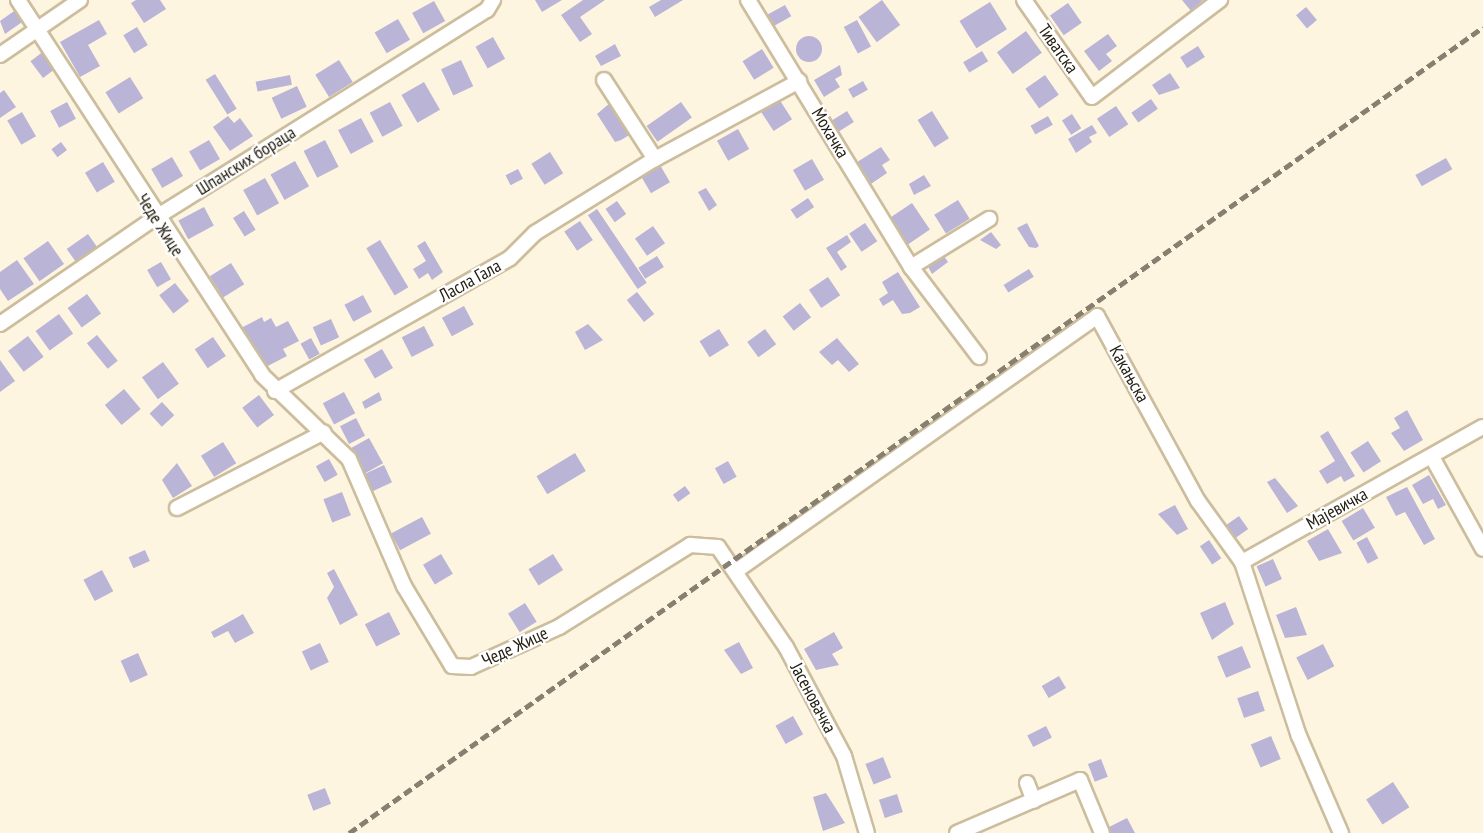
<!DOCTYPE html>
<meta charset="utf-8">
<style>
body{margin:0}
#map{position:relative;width:1483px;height:833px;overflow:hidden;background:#fef5e1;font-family:"PT Sans Narrow",sans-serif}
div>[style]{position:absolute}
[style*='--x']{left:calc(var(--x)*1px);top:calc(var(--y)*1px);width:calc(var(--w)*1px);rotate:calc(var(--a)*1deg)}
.building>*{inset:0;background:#bab4d6;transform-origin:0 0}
.round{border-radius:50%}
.roads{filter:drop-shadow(2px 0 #ccbd9d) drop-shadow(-2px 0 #ccbd9d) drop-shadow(0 2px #ccbd9d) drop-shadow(0 -2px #ccbd9d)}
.street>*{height:14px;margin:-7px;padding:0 7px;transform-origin:7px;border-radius:7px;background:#fff}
.rail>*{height:4.5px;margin-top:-2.25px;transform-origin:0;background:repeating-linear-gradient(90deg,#878070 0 9px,transparent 0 13.5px)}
span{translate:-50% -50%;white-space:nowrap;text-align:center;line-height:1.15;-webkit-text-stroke:4.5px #fff;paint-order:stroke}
.street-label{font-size:18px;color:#252013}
</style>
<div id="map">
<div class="building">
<i style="clip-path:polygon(136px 0,160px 0,166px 9px,144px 23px,131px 3px)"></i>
<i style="clip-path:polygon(535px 0,562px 0,542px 12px)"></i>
<i style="clip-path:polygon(583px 0,605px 0,580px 17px,592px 34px,580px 42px,561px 15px)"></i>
<i style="clip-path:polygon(661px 0,683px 0,655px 17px,649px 7px)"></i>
<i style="left:882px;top:0;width:31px;height:29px;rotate:54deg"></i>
<i style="clip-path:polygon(1182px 0,1203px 0,1191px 11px)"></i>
<i style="left:434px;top:1px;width:23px;height:25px;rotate:61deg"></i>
<i style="left:990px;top:2px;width:32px;height:36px;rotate:58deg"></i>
<i style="left:1068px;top:3px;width:24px;height:22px;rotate:55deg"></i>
<i style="left:785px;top:5px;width:13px;height:25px;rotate:61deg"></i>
<i style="left:1306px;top:7px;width:17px;height:13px;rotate:50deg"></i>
<i style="clip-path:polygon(17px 9px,25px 20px,5px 34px,0 21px)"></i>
<i style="left:398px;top:19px;width:24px;height:27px;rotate:60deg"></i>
<i style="clip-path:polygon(99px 20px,107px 34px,88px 45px,100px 66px,80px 77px,60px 42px)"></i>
<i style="left:857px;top:20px;width:30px;height:15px;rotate:62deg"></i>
<i style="left:137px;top:27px;width:21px;height:16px;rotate:59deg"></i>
<i style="left:1026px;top:31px;width:27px;height:36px;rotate:54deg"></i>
<i style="clip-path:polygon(1108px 34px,1117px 46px,1106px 54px,1112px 61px,1099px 71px,1084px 51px)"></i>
<i class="round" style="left:796px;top:36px;width:26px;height:26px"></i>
<i style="left:493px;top:37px;width:25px;height:20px;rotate:61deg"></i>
<i style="clip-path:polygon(615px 44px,621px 56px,601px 66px,595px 56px)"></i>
<i style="left:1198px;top:46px;width:13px;height:21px;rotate:58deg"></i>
<i style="left:762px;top:49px;width:22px;height:23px;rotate:58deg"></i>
<i style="left:44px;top:51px;width:21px;height:17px;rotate:53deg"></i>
<i style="left:982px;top:51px;width:12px;height:22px;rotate:59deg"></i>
<i style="left:339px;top:60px;width:26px;height:28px;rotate:58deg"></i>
<i style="left:461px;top:60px;width:29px;height:22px;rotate:65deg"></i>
<i style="clip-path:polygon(840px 65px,842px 75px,835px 79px,840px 87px,824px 97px,814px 80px)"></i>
<i style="clip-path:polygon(1170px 73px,1180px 88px,1159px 95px,1152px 85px)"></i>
<i style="left:215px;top:74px;width:41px;height:11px;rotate:58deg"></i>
<i style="left:290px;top:75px;width:10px;height:35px;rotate:79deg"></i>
<i style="left:1045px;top:75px;width:24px;height:24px;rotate:55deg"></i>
<i style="left:130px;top:77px;width:25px;height:29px;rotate:58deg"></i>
<i style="left:863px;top:81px;width:10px;height:17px;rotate:61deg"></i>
<i style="left:424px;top:82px;width:32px;height:26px;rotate:60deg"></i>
<i style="left:297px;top:86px;width:23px;height:28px;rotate:65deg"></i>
<i style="clip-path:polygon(4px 90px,16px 107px,0 118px,0 93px)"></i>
<i style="left:779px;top:99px;width:24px;height:22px;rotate:57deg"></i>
<i style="left:1151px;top:99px;width:12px;height:24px;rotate:55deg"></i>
<i style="left:67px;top:102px;width:19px;height:19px;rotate:62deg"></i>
<i style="left:390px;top:102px;width:27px;height:23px;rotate:62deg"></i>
<i style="left:681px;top:102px;width:19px;height:42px;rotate:55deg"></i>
<i style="clip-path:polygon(610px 103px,631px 134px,621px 140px,615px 142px,597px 114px)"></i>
<i style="left:1116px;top:106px;width:22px;height:23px;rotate:56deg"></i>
<i style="left:847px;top:111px;width:13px;height:22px;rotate:58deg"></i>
<i style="left:932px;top:111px;width:32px;height:17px;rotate:58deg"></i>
<i style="left:22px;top:112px;width:28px;height:17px;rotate:60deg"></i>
<i style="left:1072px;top:114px;width:17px;height:12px;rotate:57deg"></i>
<i style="clip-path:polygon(228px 116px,234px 123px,240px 118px,253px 136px,230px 151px,213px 127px)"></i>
<i style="left:1048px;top:116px;width:10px;height:20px;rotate:61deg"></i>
<i style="left:361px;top:118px;width:27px;height:26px;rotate:62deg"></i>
<i style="clip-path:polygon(1092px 125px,1097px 133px,1089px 137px,1092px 142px,1076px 153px,1068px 139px)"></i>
<i style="left:738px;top:129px;width:23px;height:24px;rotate:61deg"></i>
<i style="left:209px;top:140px;width:22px;height:23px;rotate:60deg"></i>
<i style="left:325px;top:140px;width:30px;height:24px;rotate:63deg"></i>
<i style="left:61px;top:142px;width:10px;height:12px;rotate:53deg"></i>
<i style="clip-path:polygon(881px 147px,890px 160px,882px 165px,887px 173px,868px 186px,854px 164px)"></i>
<i style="left:550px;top:152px;width:25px;height:22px;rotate:58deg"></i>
<i style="left:172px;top:157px;width:22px;height:24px;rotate:60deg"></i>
<i style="left:1446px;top:158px;width:13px;height:35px;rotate:61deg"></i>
<i style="left:812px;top:159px;width:24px;height:22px;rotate:60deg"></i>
<i style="left:295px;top:161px;width:29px;height:28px;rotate:61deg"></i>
<i style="left:103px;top:162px;width:23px;height:21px;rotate:59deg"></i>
<i style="left:660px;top:165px;width:20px;height:22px;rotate:60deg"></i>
<i style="left:518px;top:169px;width:11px;height:14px;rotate:63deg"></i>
<i style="clip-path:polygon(924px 175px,931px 186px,914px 195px,909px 184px)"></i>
<i style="left:265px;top:178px;width:29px;height:25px;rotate:61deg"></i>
<i style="clip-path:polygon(706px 188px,717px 205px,709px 211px,698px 192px)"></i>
<i style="left:808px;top:198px;width:11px;height:21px;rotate:56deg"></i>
<i style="left:958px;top:200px;width:22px;height:28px;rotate:58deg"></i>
<i style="left:617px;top:201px;width:16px;height:14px;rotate:55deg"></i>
<i style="left:912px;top:203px;width:32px;height:27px;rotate:56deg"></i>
<i style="left:204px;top:207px;width:21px;height:29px;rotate:62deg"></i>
<i style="left:597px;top:209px;width:89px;height:11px;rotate:56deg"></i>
<i style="left:244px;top:211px;width:22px;height:13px;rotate:58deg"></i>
<i style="left:580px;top:221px;width:23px;height:19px;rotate:56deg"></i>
<i style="left:865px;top:223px;width:22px;height:19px;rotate:56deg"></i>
<i style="clip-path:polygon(1027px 223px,1039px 246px,1036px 248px,1029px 247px,1017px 228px)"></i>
<i style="left:653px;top:226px;width:21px;height:22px;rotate:55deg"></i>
<i style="clip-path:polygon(991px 232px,1001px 245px,996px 249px,980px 240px)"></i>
<i style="left:88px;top:234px;width:21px;height:26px;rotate:55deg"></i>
<i style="clip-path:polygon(847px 235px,851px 242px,837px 252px,847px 267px,841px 271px,826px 248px)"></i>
<i style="left:380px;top:240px;width:55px;height:16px;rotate:59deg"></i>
<i style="left:48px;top:241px;width:28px;height:30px;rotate:55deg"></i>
<i style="clip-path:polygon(425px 241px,443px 272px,432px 280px,428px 273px,419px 279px,413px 269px,426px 261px,417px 246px)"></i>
<i style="clip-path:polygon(942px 253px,948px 262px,932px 274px,926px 263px)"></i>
<i style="left:657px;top:256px;width:13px;height:22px;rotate:58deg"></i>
<i style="clip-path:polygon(17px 260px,34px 284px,8px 301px,0 289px,0 272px)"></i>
<i style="left:161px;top:262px;width:20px;height:16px;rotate:60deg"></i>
<i style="left:231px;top:263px;width:25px;height:25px;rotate:58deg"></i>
<i style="left:1029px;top:269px;width:9px;height:30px;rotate:58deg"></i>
<i style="clip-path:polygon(898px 272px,920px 307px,910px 313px,902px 314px,893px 300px,883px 306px,879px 299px,888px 293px,882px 282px)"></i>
<i style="left:828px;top:277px;width:22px;height:23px;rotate:56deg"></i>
<i style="left:175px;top:283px;width:23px;height:20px;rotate:52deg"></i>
<i style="left:637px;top:292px;width:28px;height:13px;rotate:52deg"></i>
<i style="left:87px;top:294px;width:24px;height:24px;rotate:54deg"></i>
<i style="left:363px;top:295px;width:19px;height:21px;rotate:62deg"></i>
<i style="left:800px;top:303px;width:18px;height:22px;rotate:52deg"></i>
<i style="left:464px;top:306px;width:21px;height:25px;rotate:62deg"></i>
<i style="left:59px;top:314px;width:24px;height:29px;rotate:54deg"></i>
<i style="clip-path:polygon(262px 317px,264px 322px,271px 318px,276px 327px,288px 321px,299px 341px,283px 349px,287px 356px,262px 369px,241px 328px)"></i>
<i style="left:331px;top:319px;width:20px;height:20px;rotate:66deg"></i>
<i style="clip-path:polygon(588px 324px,603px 340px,585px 350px,575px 332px)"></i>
<i style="left:424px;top:326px;width:22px;height:25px;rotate:63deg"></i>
<i style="left:719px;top:329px;width:19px;height:23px;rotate:58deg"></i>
<i style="left:765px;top:329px;width:19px;height:22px;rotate:54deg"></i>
<i style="left:97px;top:335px;width:33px;height:13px;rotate:51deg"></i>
<i style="left:28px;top:336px;width:26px;height:25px;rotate:53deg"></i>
<i style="left:213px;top:337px;width:23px;height:22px;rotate:56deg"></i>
<i style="left:311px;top:338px;width:18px;height:12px;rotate:61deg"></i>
<i style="clip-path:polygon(837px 338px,859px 364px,849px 372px,838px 360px,832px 365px,819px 352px)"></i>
<i style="left:382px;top:349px;width:22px;height:21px;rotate:60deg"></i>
<i style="clip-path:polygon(0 360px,15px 381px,0 392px)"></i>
<i style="left:163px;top:362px;width:27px;height:26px;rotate:54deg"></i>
<i style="left:124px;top:389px;width:26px;height:25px;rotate:50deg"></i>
<i style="left:344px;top:392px;width:24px;height:24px;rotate:62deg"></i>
<i style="clip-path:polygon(379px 392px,382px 400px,365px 409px,362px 402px)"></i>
<i style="left:259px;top:395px;width:25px;height:21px;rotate:53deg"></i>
<i style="left:162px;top:402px;width:18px;height:17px;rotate:47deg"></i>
<i style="clip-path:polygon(1407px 410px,1423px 440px,1404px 451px,1391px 433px,1400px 428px,1394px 418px)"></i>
<i style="left:356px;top:418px;width:20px;height:18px;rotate:63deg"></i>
<i style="clip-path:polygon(1328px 431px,1355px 476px,1344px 482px,1341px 476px,1327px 484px,1319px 471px,1335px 461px,1320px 436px)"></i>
<i style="left:369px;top:438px;width:29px;height:22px;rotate:61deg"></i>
<i style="left:1368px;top:441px;width:24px;height:21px;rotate:57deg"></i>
<i style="left:223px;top:442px;width:25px;height:26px;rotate:58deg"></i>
<i style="left:575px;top:453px;width:21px;height:45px;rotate:59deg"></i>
<i style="left:329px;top:459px;width:18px;height:15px;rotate:61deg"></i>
<i style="left:728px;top:461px;width:18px;height:15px;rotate:61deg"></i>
<i style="clip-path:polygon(177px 463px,192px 486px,173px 498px,162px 480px)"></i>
<i style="left:384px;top:465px;width:19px;height:25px;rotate:65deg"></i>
<i style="clip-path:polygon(1429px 475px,1446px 505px,1438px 509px,1433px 499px,1423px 504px,1412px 485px)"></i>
<i style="clip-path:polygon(1275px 478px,1298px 506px,1287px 513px,1267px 482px)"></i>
<i style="left:685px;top:486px;width:9px;height:15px;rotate:54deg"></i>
<i style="clip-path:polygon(1407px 487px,1435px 539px,1424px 545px,1405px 512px,1396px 516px,1386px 497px)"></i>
<i style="left:342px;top:492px;width:25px;height:20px;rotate:69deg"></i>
<i style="clip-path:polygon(1175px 505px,1188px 529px,1177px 535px,1158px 514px)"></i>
<i style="left:1363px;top:508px;width:23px;height:25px;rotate:59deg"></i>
<i style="left:1239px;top:516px;width:16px;height:19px;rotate:55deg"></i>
<i style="left:422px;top:517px;width:19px;height:35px;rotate:62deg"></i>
<i style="clip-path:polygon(1328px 529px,1342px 553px,1319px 561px,1307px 541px)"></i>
<i style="left:1367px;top:537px;width:24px;height:12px;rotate:62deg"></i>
<i style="left:1209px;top:540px;width:22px;height:11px;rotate:56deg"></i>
<i style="left:145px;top:550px;width:12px;height:18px;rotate:66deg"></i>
<i style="left:441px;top:554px;width:23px;height:21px;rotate:59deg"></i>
<i style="left:553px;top:554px;width:19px;height:29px;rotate:58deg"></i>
<i style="left:1273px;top:559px;width:22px;height:18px;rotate:66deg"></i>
<i style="clip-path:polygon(334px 569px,358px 615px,340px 625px,327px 598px,334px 587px,327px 573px)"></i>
<i style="left:102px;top:570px;width:24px;height:21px;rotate:62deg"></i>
<i style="clip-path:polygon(1225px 602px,1234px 624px,1212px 640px,1200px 613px)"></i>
<i style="left:525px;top:603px;width:22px;height:20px;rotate:58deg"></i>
<i style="clip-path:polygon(1296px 607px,1307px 635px,1285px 638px,1276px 615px)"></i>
<i style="left:389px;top:612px;width:25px;height:27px;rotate:63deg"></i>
<i style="clip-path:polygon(243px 614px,254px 633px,235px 643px,228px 631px,214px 638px,211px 632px)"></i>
<i style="clip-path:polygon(834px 632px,843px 648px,832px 654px,839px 665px,816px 670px,804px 649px)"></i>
<i style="clip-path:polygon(739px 642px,753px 668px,741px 674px,724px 650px)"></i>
<i style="left:320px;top:643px;width:21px;height:20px;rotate:65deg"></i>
<i style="left:1323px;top:644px;width:25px;height:30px;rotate:63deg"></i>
<i style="left:1242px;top:646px;width:23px;height:27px;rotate:67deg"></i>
<i style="left:138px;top:653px;width:24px;height:19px;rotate:66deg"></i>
<i style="left:1059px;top:676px;width:14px;height:20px;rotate:60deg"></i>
<i style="left:1258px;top:691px;width:21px;height:22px;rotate:71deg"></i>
<i style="left:793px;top:716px;width:21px;height:20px;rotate:61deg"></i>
<i style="left:1046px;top:726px;width:13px;height:21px;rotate:63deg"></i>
<i style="left:1271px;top:736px;width:25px;height:22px;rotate:67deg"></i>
<i style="left:883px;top:757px;width:22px;height:19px;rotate:68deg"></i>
<i style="left:1101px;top:759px;width:19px;height:14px;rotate:69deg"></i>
<i style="left:1393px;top:782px;width:30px;height:32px;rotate:57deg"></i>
<i style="left:325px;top:788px;width:17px;height:19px;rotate:69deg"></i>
<i style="clip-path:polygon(826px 793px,845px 823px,823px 831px,813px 797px)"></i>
<i style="left:897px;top:794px;width:19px;height:19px;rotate:72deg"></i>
<i style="clip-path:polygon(1127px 818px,1135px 833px,1111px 833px,1109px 827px)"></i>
</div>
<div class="roads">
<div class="street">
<i style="--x:18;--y:0;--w:447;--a:56.9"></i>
<i style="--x:262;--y:375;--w:121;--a:44"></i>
<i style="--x:349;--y:459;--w:138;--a:66.6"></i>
<i style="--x:404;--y:586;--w:93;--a:59"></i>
<i style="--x:452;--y:666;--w:19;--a:3"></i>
<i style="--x:471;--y:667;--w:97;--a:-24.4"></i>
<i style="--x:559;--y:627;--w:155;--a:-32"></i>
<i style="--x:690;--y:545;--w:28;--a:4"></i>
<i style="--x:718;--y:547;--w:121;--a:55.8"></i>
<i style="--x:786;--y:647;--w:123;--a:62"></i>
<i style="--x:844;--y:756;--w:80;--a:73.4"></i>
<i style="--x:748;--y:0;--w:313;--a:58.6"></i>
<i style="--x:911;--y:267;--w:113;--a:52.9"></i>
<i style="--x:1024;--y:0;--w:118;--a:55"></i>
<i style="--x:1092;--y:97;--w:161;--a:-37.2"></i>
<i style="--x:0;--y:55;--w:97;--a:-34.5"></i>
<i style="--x:604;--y:80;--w:94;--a:57.2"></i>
<i style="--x:911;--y:267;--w:92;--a:-31.6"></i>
<i style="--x:0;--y:324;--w:188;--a:-34.4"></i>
<i style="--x:155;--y:218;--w:392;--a:-32.1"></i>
<i style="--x:487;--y:10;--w:12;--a:-59"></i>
<i style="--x:275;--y:391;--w:270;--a:-29.5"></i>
<i style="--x:510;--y:258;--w:35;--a:-45"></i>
<i style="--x:535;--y:233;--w:141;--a:-31.7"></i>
<i style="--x:655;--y:159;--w:164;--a:-28.4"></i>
<i style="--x:1432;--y:457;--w:105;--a:61"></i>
<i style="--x:177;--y:508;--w:165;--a:-27.3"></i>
<i style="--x:1242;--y:562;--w:276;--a:-29.3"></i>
<i style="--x:736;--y:571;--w:442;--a:-35.2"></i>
<i style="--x:1097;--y:316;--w:211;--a:61.4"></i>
<i style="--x:1198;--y:501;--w:75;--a:54.2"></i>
<i style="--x:1242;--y:562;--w:183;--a:71.9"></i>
<i style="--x:1299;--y:736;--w:106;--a:66.6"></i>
<i style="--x:1027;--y:783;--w:19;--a:69"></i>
<i style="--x:957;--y:833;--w:134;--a:-23.3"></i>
<i style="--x:1080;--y:780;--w:57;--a:67.5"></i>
</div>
</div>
<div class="rail">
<i style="--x:349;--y:833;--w:1391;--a:-35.4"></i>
</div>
<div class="street-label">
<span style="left:1058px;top:49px;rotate:55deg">Тиватска</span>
<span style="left:830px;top:133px;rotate:59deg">Мохачка</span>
<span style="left:246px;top:161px;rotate:-32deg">Шпанских бораца</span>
<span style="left:160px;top:225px;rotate:57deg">Чеде Жице</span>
<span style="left:470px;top:281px;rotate:-29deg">Ласла Гала</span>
<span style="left:1129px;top:374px;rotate:61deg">Какањска</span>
<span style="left:1337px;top:509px;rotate:-29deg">Мајевичка</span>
<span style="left:515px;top:647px;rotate:-25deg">Чеде Жице</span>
<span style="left:813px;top:698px;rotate:62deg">Јасеновачка</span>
</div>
</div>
